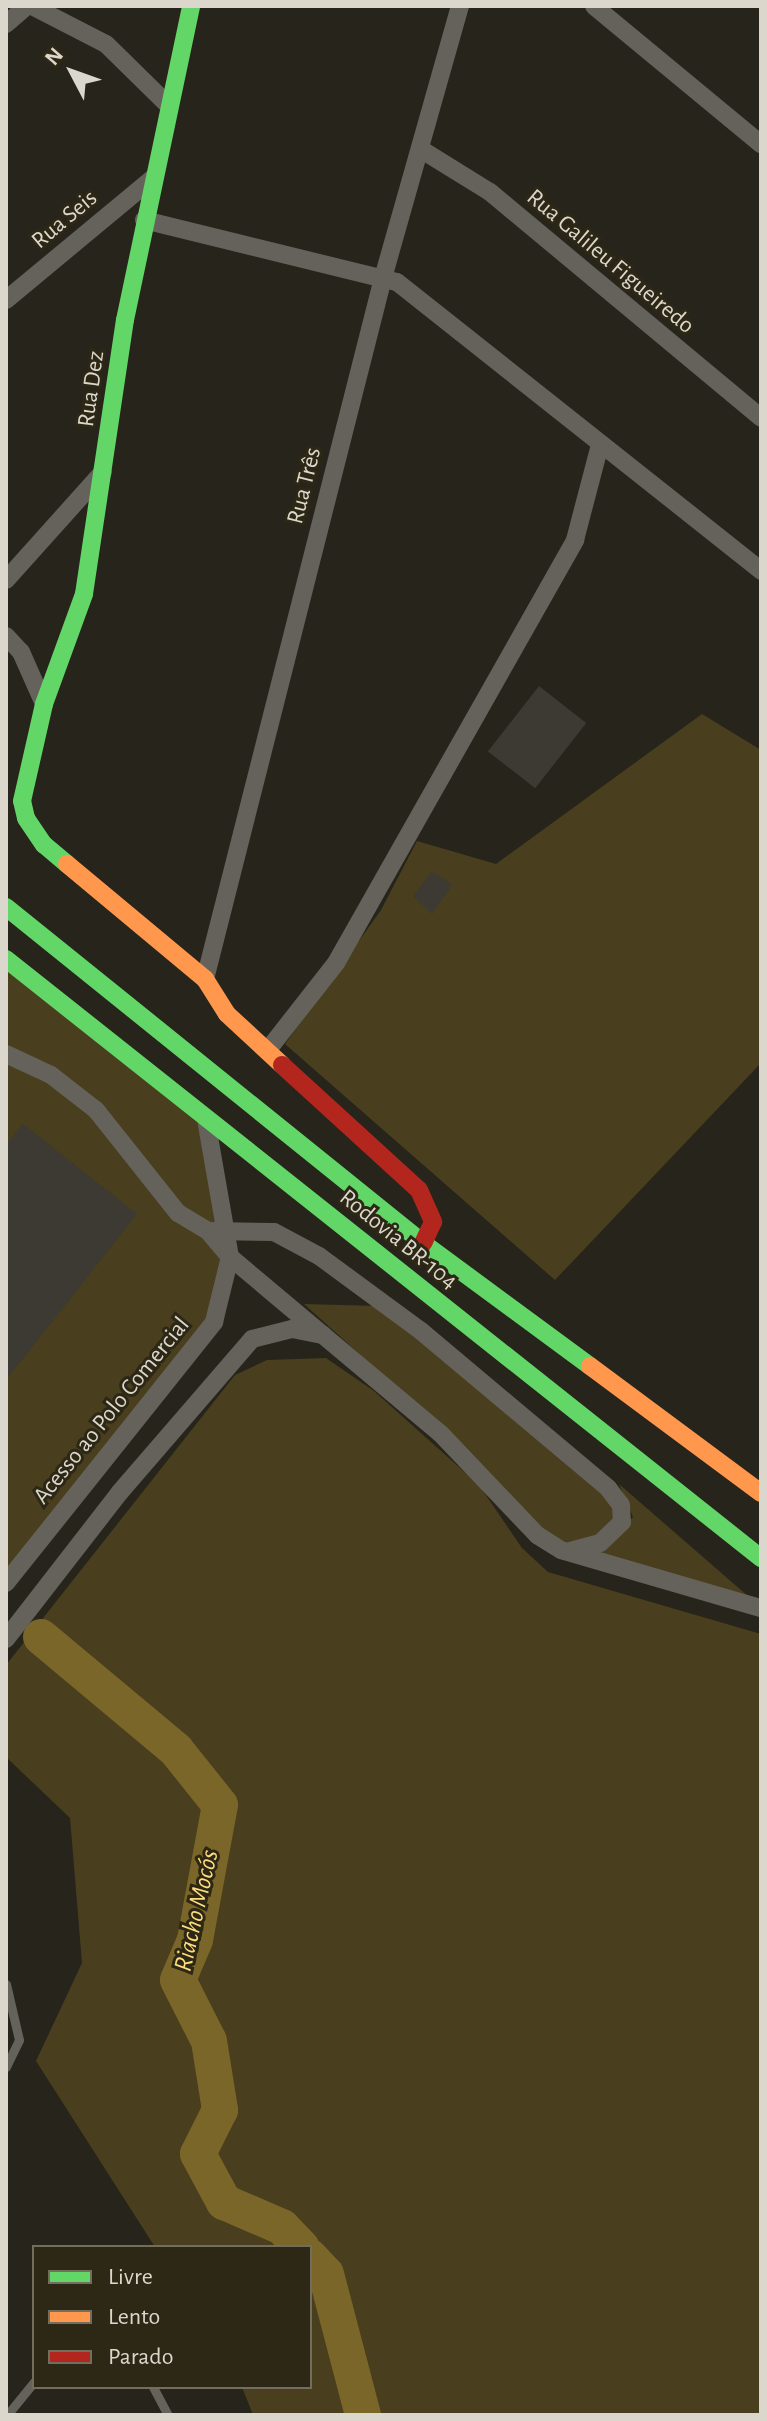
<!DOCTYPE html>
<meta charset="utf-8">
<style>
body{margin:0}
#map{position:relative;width:767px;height:2421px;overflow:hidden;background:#27241b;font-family:"Alegreya Sans",sans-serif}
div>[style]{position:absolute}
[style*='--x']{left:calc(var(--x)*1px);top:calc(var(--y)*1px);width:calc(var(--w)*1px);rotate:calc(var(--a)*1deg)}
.green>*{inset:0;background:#493e1d}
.river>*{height:36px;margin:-18px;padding:0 18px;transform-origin:18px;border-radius:18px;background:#7b6629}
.building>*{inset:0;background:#3c3a32;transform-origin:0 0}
.lane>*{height:9px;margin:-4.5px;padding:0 4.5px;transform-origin:4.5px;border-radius:4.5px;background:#64625b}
.street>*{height:18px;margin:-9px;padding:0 9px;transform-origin:9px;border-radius:9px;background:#64625b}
.fast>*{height:18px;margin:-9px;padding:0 9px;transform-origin:9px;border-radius:9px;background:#63d668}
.slow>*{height:18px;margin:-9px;padding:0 9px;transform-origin:9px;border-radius:9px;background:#ff974d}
.jam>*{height:18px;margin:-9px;padding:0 9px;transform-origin:9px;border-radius:9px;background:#b3261e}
span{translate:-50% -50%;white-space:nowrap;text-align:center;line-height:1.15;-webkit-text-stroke:6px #2d2715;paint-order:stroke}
.street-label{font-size:24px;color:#dbd7cc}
.water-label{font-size:26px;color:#fddc7d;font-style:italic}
.frame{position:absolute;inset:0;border:8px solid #dbd7cc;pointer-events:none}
.legend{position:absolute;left:32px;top:2245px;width:280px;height:144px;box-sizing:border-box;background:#2d2715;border:2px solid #736d5e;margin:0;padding:10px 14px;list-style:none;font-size:24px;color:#dbd7cc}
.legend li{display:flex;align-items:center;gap:16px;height:40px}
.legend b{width:40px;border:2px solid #736d5e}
.north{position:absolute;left:32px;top:32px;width:80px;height:80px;-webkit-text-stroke:6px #2d2715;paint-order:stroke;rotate:311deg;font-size:22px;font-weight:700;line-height:32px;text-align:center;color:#dbd7cc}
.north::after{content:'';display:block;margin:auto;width:28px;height:36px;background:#dbd7cc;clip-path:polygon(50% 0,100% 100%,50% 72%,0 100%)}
</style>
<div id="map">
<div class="green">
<i style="clip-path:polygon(702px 714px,761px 750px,761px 1063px,555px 1280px,285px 1044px,381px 910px,417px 841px,496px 864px)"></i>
<i style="clip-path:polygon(6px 968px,197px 1122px,225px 1233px,210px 1321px,6px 1580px)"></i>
<i style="clip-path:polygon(304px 1304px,378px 1306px,610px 1496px,616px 1515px,610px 1528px,574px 1545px,549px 1535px,476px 1459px)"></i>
<i style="clip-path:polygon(326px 1358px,374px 1391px,479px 1485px,522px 1548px,548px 1572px,761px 1634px,761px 2415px,253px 2415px,242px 2387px,310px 2387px,310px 2247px,155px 2247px,36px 2061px,82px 1963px,70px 1818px,6px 1757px,6px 1665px,235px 1375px,267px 1360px)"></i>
<i style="clip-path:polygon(619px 1484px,749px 1597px,598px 1555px,633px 1517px)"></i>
</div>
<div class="river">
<i style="--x:41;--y:1637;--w:176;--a:39.9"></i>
<i style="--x:176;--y:1750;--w:70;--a:51.3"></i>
<i style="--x:220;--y:1805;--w:137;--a:100.5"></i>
<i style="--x:195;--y:1940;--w:43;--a:113"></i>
<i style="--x:178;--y:1980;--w:68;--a:63.1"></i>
<i style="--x:209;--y:2041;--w:70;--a:80.9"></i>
<i style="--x:220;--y:2110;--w:49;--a:116.6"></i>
<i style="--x:198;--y:2154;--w:55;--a:61.6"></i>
<i style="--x:224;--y:2202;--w:63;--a:23.3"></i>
<i style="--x:282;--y:2227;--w:28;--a:46"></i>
<i style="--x:310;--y:2257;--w:23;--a:47"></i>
<i style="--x:326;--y:2274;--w:146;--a:75.3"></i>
</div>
<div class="building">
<i style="left:539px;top:686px;width:60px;height:83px;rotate:38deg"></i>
<i style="clip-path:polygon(432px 871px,452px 885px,432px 914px,413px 896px)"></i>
<i style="clip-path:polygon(23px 1124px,137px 1214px,6px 1380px,6px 1145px)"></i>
</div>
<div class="lane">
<i style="--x:6;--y:1984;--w:57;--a:76.9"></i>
<i style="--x:19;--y:2040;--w:30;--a:116"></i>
<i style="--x:153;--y:2387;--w:32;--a:62"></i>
<i style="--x:7;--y:2415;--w:43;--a:-50.7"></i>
</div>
<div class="street">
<i style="--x:32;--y:6;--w:83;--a:27.2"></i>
<i style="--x:106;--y:44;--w:86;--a:44.5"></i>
<i style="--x:594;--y:6;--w:217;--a:39.6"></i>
<i style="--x:6;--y:24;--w:28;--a:-41"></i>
<i style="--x:422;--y:150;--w:80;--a:31.7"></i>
<i style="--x:490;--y:192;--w:353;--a:39.8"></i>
<i style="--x:144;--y:220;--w:260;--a:13.8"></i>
<i style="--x:397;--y:282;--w:465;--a:38.4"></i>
<i style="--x:6;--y:300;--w:192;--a:-39.7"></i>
<i style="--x:6;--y:580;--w:145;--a:-48.1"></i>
<i style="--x:6;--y:636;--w:22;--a:47"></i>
<i style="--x:21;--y:652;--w:57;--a:66.1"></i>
<i style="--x:205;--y:979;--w:723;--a:-75.75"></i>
<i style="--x:383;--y:278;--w:283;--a:-74.2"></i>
<i style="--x:267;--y:1051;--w:112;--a:-51.9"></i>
<i style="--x:336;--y:963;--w:486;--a:-60.5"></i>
<i style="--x:575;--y:540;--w:98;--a:-75.3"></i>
<i style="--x:6;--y:1054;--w:50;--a:25"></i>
<i style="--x:51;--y:1075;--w:57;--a:37.9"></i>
<i style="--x:96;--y:1110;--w:132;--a:51.5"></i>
<i style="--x:178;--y:1213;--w:35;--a:31"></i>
<i style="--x:208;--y:1231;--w:34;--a:50"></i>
<i style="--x:230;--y:1257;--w:274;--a:40"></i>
<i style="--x:440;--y:1433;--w:141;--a:46.4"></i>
<i style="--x:537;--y:1535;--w:28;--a:32"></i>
<i style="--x:561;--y:1550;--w:208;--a:16.2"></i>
<i style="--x:208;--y:1231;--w:66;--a:0.9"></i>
<i style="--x:274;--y:1232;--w:51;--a:28.1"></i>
<i style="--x:319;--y:1256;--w:127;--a:36.3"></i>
<i style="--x:421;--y:1331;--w:244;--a:40"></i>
<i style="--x:608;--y:1488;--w:21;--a:53"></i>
<i style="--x:621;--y:1505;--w:17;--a:87"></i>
<i style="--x:622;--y:1522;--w:30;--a:136"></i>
<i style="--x:600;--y:1543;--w:30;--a:165"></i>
<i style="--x:6;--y:1583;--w:334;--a:-51.4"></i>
<i style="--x:214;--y:1322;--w:67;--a:-76.2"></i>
<i style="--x:230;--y:1257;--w:140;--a:-99.9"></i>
<i style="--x:6;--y:1639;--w:186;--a:-52.2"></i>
<i style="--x:120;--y:1492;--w:202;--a:-49.2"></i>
<i style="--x:252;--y:1339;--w:41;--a:-14"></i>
<i style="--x:292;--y:1329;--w:32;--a:11"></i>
</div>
<div class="fast">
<i style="--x:67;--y:864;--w:30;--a:-140"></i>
<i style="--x:44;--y:845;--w:32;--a:-124"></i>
<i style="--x:26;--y:818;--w:17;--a:-103"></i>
<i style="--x:22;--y:801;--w:99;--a:-77.2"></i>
<i style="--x:44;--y:704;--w:117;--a:-70"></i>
<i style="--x:84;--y:594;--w:277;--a:-81.5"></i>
<i style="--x:125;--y:320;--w:321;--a:-78.1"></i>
<i style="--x:6;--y:907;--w:536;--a:38.86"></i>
<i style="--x:423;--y:1243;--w:207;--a:36.4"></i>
<i style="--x:6;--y:959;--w:964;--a:38.43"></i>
</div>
<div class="slow">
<i style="--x:67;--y:864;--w:180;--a:39.8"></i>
<i style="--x:205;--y:979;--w:41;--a:57.8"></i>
<i style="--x:227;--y:1014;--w:75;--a:42.8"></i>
<i style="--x:590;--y:1366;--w:213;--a:36.6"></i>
</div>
<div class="jam">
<i style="--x:282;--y:1065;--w:185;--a:42.4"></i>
<i style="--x:419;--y:1190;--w:35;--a:66"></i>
<i style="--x:433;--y:1222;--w:23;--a:115"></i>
</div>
<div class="street-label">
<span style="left:65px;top:220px;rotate:-40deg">Rua Seis</span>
<span style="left:610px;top:262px;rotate:40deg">Rua Galileu Figueiredo</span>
<span style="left:92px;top:389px;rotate:-82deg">Rua Dez</span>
<span style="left:305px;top:486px;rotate:-76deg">Rua Três</span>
<span style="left:398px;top:1240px;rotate:39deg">Rodovia BR-104</span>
<span style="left:112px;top:1411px;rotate:-51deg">Acesso ao Polo Comercial</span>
</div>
<div class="water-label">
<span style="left:197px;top:1911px;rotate:-77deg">Riacho Mocós</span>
</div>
<div class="frame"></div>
<ul class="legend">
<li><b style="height:10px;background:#63d668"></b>Livre</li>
<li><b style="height:10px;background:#ff974d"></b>Lento</li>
<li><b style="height:10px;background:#b3261e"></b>Parado</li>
</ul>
<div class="north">N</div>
</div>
